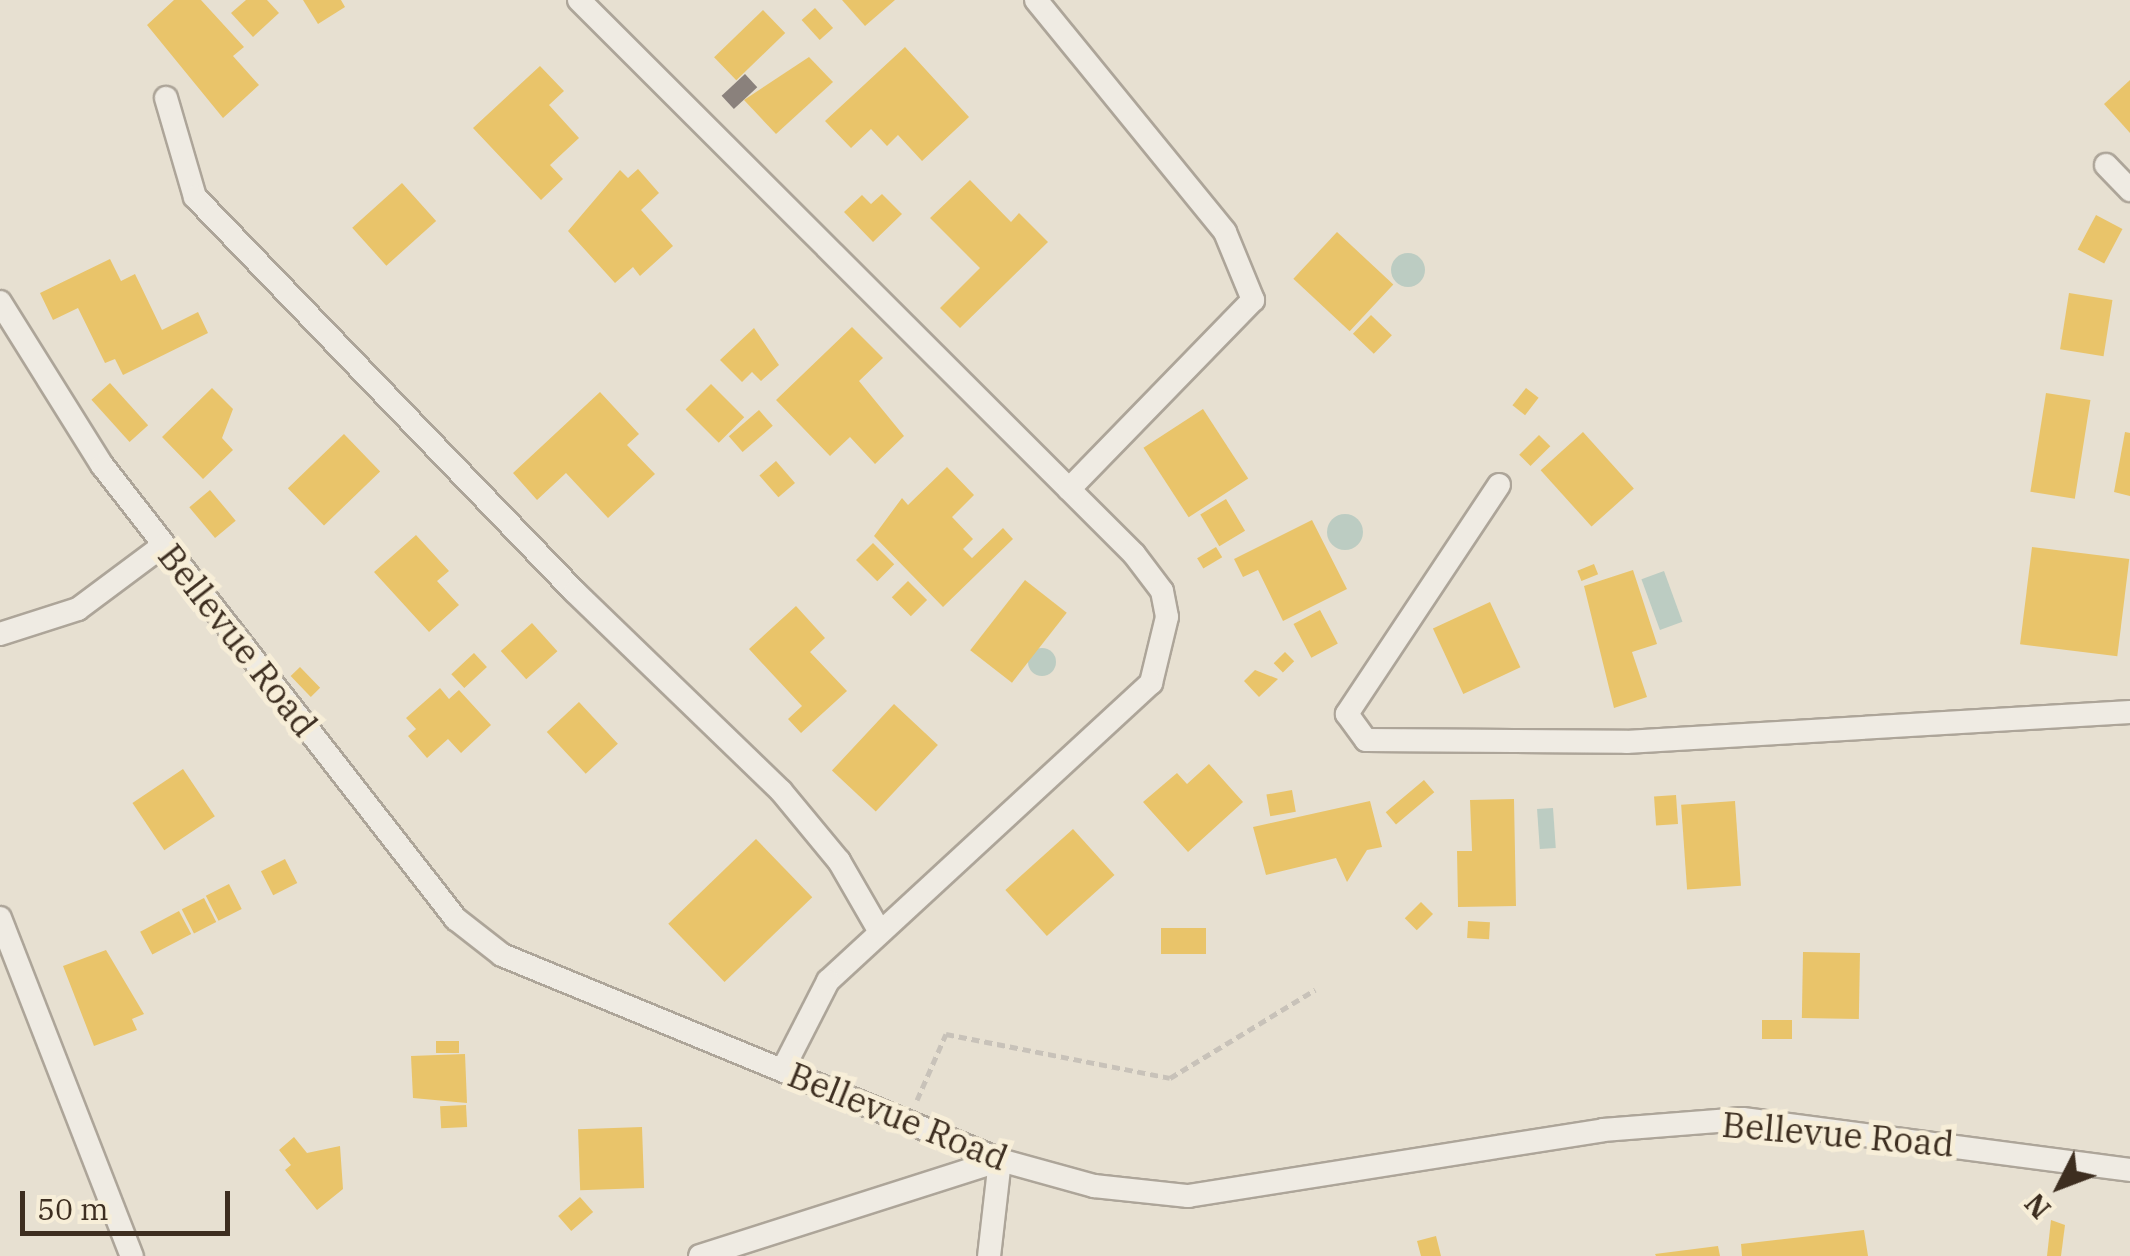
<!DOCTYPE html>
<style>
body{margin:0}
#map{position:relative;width:2130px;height:1256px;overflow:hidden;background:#e7e0d1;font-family:"IBM Plex Serif",serif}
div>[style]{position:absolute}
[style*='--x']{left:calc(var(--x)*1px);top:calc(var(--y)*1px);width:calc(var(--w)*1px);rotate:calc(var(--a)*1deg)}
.water>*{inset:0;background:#bcccc2;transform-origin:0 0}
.round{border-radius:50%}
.homes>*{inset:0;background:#e9c46a;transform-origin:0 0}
.industry>*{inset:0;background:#8a817c;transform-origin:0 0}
.path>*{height:5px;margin-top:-2.5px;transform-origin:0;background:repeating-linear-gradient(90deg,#c8c2b9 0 8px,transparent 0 13px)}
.roads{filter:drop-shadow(2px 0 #ada599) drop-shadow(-2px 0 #ada599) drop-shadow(0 2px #ada599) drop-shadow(0 -2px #ada599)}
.street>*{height:22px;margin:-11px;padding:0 11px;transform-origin:11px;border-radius:11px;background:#efebe3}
span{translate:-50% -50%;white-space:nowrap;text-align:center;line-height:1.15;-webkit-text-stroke:10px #f7eed8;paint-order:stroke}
.street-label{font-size:35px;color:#3d2e20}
.north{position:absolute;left:2010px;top:1136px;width:100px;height:100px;-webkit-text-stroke:8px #f7eed8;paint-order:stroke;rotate:228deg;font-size:28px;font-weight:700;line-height:40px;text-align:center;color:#3d2e20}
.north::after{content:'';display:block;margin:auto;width:35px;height:45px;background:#3d2e20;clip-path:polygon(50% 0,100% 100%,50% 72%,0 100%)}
.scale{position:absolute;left:20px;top:1191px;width:210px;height:45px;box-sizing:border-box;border:5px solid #3d2e20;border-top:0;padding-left:12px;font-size:30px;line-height:35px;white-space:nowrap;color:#3d2e20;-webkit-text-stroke:8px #f7eed8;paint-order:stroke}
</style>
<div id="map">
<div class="water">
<i class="round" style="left:1391px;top:253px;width:34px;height:34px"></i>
<i class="round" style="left:1327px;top:514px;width:36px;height:36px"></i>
<i style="left:1664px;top:571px;width:54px;height:24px;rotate:70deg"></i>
<i class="round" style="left:1028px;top:648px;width:28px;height:28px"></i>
<i style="left:1553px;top:808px;width:40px;height:16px;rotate:86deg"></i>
</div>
<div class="homes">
<i style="clip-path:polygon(174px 0,201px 0,244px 47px,233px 56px,259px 85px,223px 118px,147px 25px)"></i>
<i style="clip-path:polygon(246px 0,267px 0,279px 13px,253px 37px,231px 13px)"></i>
<i style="clip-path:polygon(303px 0,341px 0,345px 7px,318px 24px)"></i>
<i style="clip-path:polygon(842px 0,895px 0,865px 26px)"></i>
<i style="left:815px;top:8px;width:27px;height:18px;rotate:48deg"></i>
<i style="left:763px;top:10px;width:32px;height:68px;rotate:46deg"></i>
<i style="clip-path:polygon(905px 47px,969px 117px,922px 161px,898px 135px,887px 146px,871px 129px,851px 148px,825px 121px)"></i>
<i style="clip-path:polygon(809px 57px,833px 82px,776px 134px,744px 100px)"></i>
<i style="clip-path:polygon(540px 66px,564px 91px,549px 105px,579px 138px,550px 165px,563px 179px,541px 200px,473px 128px)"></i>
<i style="clip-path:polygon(2130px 80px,2130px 133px,2104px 104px)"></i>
<i style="clip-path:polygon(638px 169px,659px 193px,641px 210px,673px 246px,640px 276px,633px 267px,615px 283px,568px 231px,620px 170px,628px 178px)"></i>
<i style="clip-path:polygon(970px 180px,1011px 222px,1019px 213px,1048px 242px,960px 328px,940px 308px,980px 268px,930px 218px)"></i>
<i style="left:402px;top:183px;width:51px;height:67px;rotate:48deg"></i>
<i style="clip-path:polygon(882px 194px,902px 214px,873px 242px,844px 212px,862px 195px,871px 204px)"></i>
<i style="left:2096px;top:215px;width:30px;height:39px;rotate:28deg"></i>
<i style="left:1337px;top:232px;width:77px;height:64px;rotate:43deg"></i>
<i style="clip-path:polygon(110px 259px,121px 281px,135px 274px,162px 330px,198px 312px,208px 333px,123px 375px,115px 359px,105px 363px,78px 308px,53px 320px,40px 293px)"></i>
<i style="left:2069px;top:293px;width:44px;height:57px;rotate:9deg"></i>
<i style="left:1371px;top:315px;width:29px;height:26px;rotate:44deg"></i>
<i style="clip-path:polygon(852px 327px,883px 358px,859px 381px,904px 436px,875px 464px,850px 437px,830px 456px,776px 400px)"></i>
<i style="clip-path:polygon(754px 328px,779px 365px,761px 381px,752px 372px,742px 382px,720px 360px)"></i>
<i style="left:110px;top:383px;width:57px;height:25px;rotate:48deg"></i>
<i style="left:711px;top:384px;width:47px;height:36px;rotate:45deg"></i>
<i style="clip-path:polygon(212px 388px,233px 409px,222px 438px,233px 450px,203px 479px,162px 437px)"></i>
<i style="left:1526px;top:388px;width:16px;height:22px;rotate:38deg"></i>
<i style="clip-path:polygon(600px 392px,639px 434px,627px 445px,655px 474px,608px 518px,566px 473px,537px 500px,513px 473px)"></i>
<i style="left:2046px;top:393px;width:45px;height:100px;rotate:9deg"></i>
<i style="left:1203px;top:409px;width:83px;height:71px;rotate:57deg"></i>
<i style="left:759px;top:410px;width:21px;height:40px;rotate:49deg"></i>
<i style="left:1583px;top:432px;width:76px;height:57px;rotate:48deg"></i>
<i style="clip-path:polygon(2125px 432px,2130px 433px,2130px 496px,2114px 492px)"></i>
<i style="left:344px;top:434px;width:52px;height:78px;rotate:46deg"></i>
<i style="left:1539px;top:435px;width:16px;height:28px;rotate:45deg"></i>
<i style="left:776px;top:461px;width:29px;height:22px;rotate:49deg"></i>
<i style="clip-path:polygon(947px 467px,974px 495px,952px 517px,973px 539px,963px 549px,972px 558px,1003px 528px,1013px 539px,943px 607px,874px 536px,902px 498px,908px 505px)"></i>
<i style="left:210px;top:490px;width:40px;height:27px;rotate:50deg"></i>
<i style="left:1226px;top:499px;width:37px;height:30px;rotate:59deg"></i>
<i style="clip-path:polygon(1312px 520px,1347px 589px,1283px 621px,1258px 570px,1243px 577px,1234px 559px)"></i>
<i style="clip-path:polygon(416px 535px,449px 571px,437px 581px,459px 605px,429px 632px,374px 572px)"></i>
<i style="left:873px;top:543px;width:30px;height:24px;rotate:45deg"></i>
<i style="left:1216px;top:547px;width:12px;height:22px;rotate:59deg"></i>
<i style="left:2032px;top:547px;width:98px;height:98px;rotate:7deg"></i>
<i style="left:1594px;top:564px;width:11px;height:18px;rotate:68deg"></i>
<i style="clip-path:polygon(1633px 570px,1657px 644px,1632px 652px,1647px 697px,1614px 708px,1584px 586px)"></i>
<i style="left:1025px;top:580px;width:53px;height:89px;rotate:38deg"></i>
<i style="left:908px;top:581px;width:27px;height:23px;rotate:45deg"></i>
<i style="left:1490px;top:602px;width:72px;height:63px;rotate:65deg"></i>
<i style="clip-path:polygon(796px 606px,825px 638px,810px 652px,847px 691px,801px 733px,788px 719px,802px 706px,749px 649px)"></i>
<i style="left:1320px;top:610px;width:38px;height:30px;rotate:62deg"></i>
<i style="left:532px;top:623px;width:38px;height:42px;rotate:48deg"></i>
<i style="left:1285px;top:652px;width:13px;height:16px;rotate:45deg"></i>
<i style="left:474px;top:653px;width:19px;height:31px;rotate:47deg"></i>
<i style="left:300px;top:667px;width:29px;height:13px;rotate:46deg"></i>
<i style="clip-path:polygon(1255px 670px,1278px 679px,1259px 697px,1244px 681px)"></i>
<i style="clip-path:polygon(440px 688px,449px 699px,459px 690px,491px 725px,461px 753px,448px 739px,427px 758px,408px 736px,416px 729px,406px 718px)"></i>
<i style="left:579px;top:702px;width:57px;height:44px;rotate:47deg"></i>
<i style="left:894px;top:704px;width:60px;height:91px;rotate:43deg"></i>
<i style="clip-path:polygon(1209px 764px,1243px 802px,1188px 852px,1143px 802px,1177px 773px,1187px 784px)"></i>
<i style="left:183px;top:769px;width:57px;height:61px;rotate:56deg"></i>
<i style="left:1424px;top:780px;width:16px;height:50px;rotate:50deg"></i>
<i style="left:1292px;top:790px;width:22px;height:26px;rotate:80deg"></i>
<i style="left:1676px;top:795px;width:29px;height:22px;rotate:86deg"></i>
<i style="clip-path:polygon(1514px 799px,1516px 906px,1458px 907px,1457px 851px,1472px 851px,1470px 800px)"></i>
<i style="clip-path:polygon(1370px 801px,1382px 847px,1367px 850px,1347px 882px,1336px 858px,1266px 875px,1253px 827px)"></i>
<i style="left:1735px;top:801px;width:85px;height:54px;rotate:86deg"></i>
<i style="left:1073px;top:829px;width:62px;height:91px;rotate:48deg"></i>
<i style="left:756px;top:839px;width:81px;height:122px;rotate:46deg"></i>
<i style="left:285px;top:859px;width:27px;height:27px;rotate:63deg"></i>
<i style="left:229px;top:884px;width:28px;height:26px;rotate:63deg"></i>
<i style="left:204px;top:898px;width:27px;height:25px;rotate:63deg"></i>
<i style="left:1421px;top:902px;width:17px;height:23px;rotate:45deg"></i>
<i style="left:179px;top:911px;width:26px;height:44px;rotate:62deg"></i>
<i style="left:1468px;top:921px;width:22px;height:17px;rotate:3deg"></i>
<i style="left:1161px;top:928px;width:45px;height:26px"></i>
<i style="clip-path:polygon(106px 950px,144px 1014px,132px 1019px,137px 1030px,94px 1046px,63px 966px)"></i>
<i style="left:1803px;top:952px;width:57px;height:66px;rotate:1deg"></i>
<i style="left:1762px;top:1020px;width:30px;height:19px"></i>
<i style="left:436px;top:1041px;width:23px;height:12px"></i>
<i style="clip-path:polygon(465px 1054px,467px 1103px,413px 1098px,411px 1056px)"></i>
<i style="left:466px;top:1105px;width:22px;height:26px;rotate:87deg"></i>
<i style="left:642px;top:1127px;width:61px;height:64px;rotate:88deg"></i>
<i style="clip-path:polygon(294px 1137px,307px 1153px,340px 1146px,343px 1189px,317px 1210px,285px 1170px,291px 1165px,279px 1150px)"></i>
<i style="left:580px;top:1197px;width:20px;height:29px;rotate:49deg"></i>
<i style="clip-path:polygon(2051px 1220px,2065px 1225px,2061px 1256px,2047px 1256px)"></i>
<i style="clip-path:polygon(1864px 1230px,1868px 1256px,1742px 1256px,1741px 1244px)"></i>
<i style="clip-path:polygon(1436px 1236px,1441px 1256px,1421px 1256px,1417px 1241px)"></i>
<i style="clip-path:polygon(1718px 1246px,1720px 1256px,1656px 1256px,1655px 1254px)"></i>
</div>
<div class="industry">
<i style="left:745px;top:74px;width:18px;height:32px;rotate:47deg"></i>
</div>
<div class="path">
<i style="--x:917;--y:1100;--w:72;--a:-66.3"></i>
<i style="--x:946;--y:1034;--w:228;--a:11.1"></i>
<i style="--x:1170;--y:1078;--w:170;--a:-31.3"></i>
</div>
<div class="roads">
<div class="street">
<i style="--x:579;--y:0;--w:784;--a:44.95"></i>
<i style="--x:1134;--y:554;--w:46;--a:52.9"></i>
<i style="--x:1162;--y:591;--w:26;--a:79"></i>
<i style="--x:1167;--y:617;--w:68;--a:103.6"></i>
<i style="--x:1151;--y:683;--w:439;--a:137.3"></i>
<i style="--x:828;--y:981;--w:99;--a:117.1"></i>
<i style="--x:1036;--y:0;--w:299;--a:50.8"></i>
<i style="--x:1225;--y:232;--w:74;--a:67.6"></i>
<i style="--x:1253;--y:300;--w:264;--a:134.2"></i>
<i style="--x:166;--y:98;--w:103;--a:73.7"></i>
<i style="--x:195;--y:197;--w:548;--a:46.11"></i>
<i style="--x:575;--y:592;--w:286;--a:44"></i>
<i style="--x:781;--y:791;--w:91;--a:50.4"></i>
<i style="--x:839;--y:861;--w:82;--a:60"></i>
<i style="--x:2106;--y:165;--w:35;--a:46"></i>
<i style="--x:0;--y:302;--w:192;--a:58"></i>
<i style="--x:102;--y:465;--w:576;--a:52.06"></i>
<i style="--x:456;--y:919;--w:58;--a:38"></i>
<i style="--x:502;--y:955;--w:539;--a:22.37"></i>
<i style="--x:1000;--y:1160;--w:98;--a:15.5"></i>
<i style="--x:1094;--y:1186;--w:95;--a:6.1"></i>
<i style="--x:1188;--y:1196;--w:420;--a:-9"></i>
<i style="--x:1603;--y:1130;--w:140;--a:-4.5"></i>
<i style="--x:1743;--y:1119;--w:390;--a:7.5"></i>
<i style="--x:1499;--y:485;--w:275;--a:123.6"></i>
<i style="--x:1347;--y:714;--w:32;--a:54"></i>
<i style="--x:1366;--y:740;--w:260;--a:0.4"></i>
<i style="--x:1626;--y:742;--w:505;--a:-3.41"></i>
<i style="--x:0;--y:634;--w:82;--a:-17.8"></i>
<i style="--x:78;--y:609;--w:107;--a:-36.7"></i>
<i style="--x:0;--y:918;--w:363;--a:68.7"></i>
<i style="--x:700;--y:1256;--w:315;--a:-17.7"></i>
<i style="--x:1000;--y:1160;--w:97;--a:96.5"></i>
</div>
</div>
<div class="street-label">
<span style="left:238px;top:640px;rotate:52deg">Bellevue Road</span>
<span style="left:898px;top:1116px;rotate:22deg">Bellevue Road</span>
<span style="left:1838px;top:1134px;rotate:5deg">Bellevue Road</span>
</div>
<div class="north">N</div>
<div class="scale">50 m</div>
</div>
